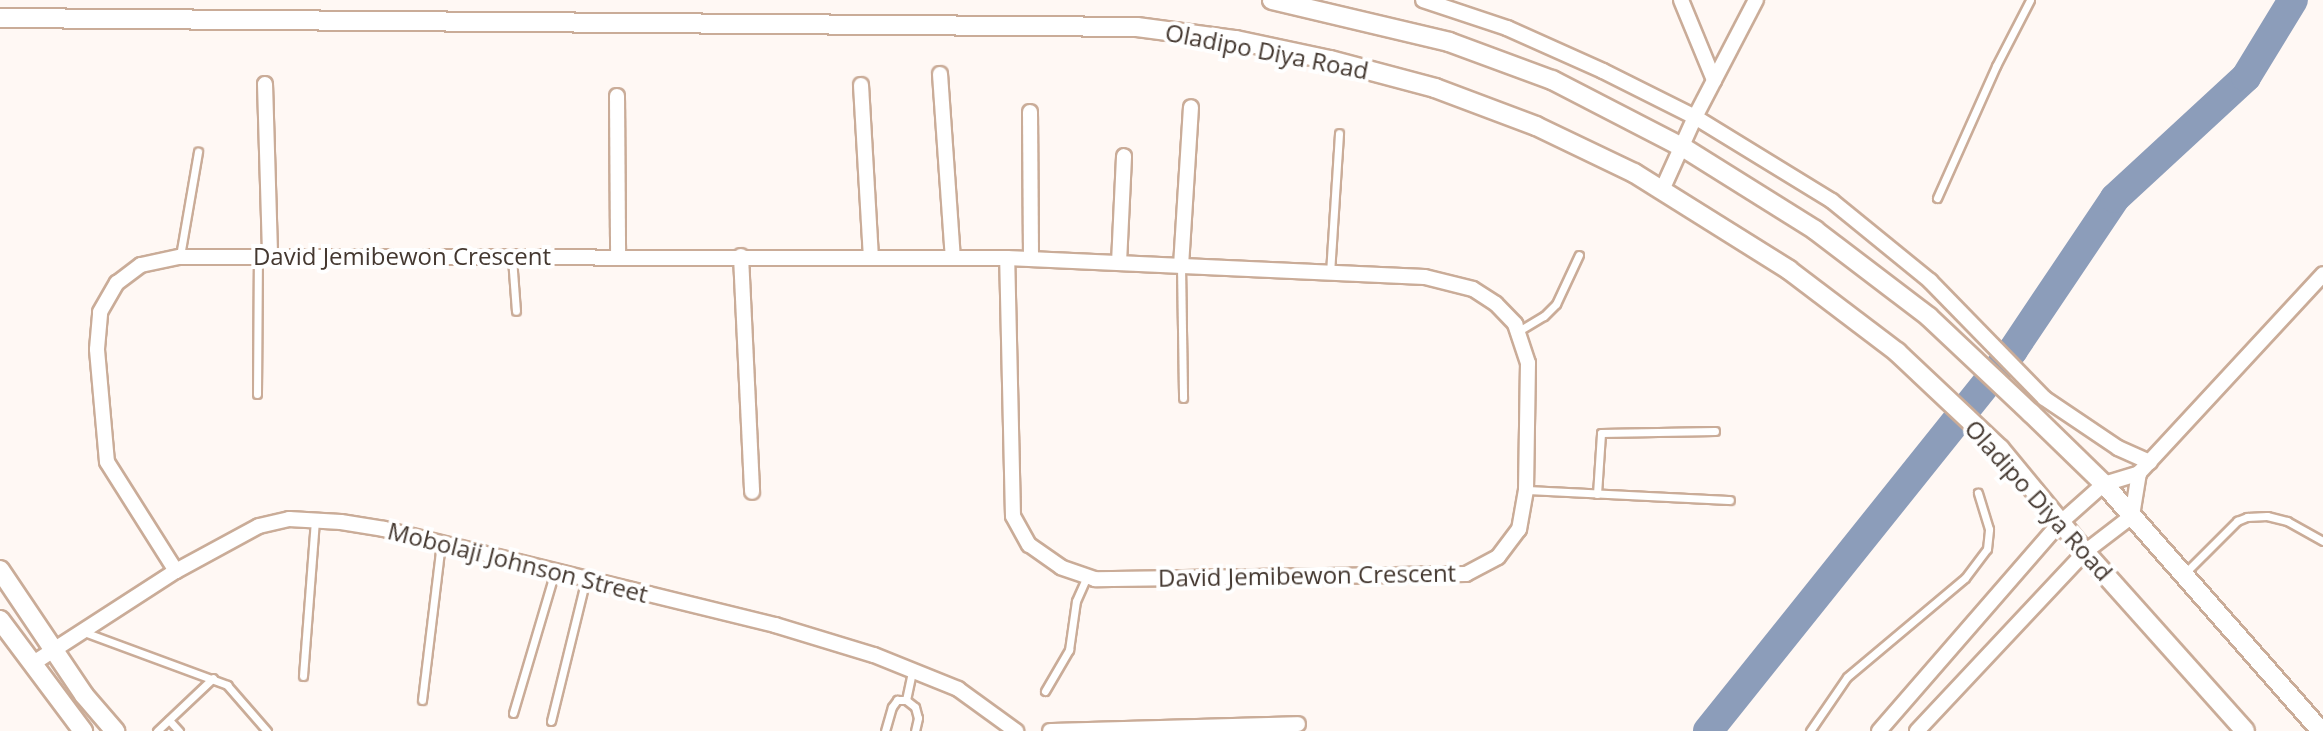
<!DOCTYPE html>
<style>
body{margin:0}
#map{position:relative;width:2323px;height:731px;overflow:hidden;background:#fff8f4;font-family:"Open Sans",sans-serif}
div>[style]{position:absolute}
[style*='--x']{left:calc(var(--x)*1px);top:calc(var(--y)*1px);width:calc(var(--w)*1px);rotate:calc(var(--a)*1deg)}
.river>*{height:30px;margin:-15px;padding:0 15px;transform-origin:15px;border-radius:15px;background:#8c9dba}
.roads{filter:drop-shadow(2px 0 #caac98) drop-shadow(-2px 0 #caac98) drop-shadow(0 2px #caac98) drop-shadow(0 -2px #caac98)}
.lane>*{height:7px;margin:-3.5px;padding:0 3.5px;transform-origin:3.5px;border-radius:3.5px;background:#fff}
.street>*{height:14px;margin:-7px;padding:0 7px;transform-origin:7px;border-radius:7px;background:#fff}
.secondary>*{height:18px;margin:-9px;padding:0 9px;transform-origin:9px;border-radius:9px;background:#fff}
span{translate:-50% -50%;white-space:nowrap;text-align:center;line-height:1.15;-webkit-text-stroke:8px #fff;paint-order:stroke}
.street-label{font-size:24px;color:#443830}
</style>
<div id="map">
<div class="river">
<i style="--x:1708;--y:731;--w:488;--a:-51.3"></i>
<i style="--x:2013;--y:350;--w:183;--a:-56.1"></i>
<i style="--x:2115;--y:198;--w:178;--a:-42.7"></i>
<i style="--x:2246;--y:77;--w:90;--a:-58.6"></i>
</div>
<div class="roads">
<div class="lane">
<i style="--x:1937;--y:198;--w:145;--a:-65.9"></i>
<i style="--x:1996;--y:66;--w:74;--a:-62.7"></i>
<i style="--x:180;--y:256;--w:106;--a:-80.2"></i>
<i style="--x:512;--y:258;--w:53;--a:85.7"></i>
<i style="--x:1181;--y:266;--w:132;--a:89.1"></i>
<i style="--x:1330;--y:273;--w:140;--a:-86.3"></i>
<i style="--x:1517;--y:332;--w:31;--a:-31"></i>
<i style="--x:1544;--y:316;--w:17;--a:-45"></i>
<i style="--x:1556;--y:304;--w:54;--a:-64.9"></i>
<i style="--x:257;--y:394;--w:137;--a:-89.6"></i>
<i style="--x:1526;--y:490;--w:204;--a:2.8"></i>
<i style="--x:1597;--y:494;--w:61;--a:-86.2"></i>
<i style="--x:1601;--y:433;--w:114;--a:-1"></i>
<i style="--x:2185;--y:573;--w:74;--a:-45"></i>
<i style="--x:2237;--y:521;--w:11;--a:-22"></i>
<i style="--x:2247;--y:517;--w:20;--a:-3"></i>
<i style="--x:2267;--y:516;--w:21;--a:14"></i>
<i style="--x:2287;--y:521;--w:41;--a:29.1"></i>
<i style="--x:84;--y:632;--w:153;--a:20.3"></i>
<i style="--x:227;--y:685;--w:61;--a:49"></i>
<i style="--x:303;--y:676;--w:156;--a:-85.6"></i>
<i style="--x:1045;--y:691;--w:48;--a:-59.7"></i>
<i style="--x:1069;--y:650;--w:49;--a:-81.9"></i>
<i style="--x:1076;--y:601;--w:27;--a:-66"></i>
<i style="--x:422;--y:700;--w:158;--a:-83.1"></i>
<i style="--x:906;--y:700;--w:30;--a:-78"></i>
<i style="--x:513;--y:713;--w:148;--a:-73.5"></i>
<i style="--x:169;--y:720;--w:15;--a:48"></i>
<i style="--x:551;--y:721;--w:146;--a:-76.2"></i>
<i style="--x:157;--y:731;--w:77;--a:-43.4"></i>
<i style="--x:885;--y:731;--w:25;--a:-74"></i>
<i style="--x:892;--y:707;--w:9;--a:-54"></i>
<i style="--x:897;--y:700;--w:9;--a:0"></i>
<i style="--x:906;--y:700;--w:11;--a:38"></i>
<i style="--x:915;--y:707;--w:11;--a:75"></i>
<i style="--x:918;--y:718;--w:13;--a:103"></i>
<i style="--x:1810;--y:731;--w:65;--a:-55.6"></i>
<i style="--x:1847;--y:677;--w:154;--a:-40"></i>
<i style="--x:1965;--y:578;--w:36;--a:-53"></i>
<i style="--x:1987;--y:549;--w:20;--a:-84"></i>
<i style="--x:1989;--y:529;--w:38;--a:-107"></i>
</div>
<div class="street">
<i style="--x:1423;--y:0;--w:89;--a:18.4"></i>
<i style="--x:1507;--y:28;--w:105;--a:24.1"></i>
<i style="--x:1603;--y:71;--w:103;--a:26.6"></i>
<i style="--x:1695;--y:117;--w:161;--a:31.5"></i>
<i style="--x:1832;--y:201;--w:127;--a:39.2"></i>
<i style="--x:1930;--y:281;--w:163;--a:45.7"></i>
<i style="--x:2044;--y:398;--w:89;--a:34"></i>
<i style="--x:2118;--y:448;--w:35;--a:24"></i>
<i style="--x:1681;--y:0;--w:87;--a:67.6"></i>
<i style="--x:940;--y:74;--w:184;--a:86"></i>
<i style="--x:265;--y:84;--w:173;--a:88.3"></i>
<i style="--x:861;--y:85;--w:172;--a:86.7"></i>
<i style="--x:617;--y:96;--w:160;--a:89.6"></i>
<i style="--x:1030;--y:112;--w:147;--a:89.6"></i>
<i style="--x:1662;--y:190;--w:80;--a:-65.7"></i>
<i style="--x:1695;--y:117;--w:132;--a:-62.5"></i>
<i style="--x:741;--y:256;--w:236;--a:87.3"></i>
<i style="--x:1119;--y:263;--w:107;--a:-87.3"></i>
<i style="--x:1181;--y:266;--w:159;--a:-86.4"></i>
<i style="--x:176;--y:571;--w:129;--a:-122.3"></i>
<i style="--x:107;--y:462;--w:113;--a:-95.1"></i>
<i style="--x:97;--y:349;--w:37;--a:-85"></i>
<i style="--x:100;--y:312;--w:34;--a:-60"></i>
<i style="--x:117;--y:283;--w:30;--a:-37"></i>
<i style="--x:141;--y:265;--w:40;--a:-12"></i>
<i style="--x:180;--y:257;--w:827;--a:0.07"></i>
<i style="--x:1007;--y:258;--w:418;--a:2.6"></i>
<i style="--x:1425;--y:277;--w:49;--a:14"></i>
<i style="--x:1473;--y:289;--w:27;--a:33"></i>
<i style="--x:1496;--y:304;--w:28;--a:46"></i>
<i style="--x:1515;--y:324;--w:41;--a:71.6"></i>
<i style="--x:1528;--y:363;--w:127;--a:90.9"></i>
<i style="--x:1526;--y:490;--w:40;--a:100"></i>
<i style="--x:1519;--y:529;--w:35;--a:127"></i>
<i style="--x:1498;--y:557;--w:36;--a:152"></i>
<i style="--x:1466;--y:574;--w:371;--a:179.2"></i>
<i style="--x:1095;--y:579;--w:36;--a:-161"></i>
<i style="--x:1061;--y:567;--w:39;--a:-145"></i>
<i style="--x:1029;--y:545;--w:33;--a:-119"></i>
<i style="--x:1013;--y:516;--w:258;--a:-91.3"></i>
<i style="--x:32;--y:664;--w:171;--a:-32.9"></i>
<i style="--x:176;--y:571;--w:94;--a:-28.5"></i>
<i style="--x:259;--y:526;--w:31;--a:-13"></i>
<i style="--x:289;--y:519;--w:52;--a:3.3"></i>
<i style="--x:341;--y:522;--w:44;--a:9.2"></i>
<i style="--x:384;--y:529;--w:403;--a:13.8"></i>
<i style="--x:775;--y:625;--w:103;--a:16.9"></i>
<i style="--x:874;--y:655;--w:91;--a:22"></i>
<i style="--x:958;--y:689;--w:72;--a:35.9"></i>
<i style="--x:1050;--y:731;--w:248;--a:-1.6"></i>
<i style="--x:1879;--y:731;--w:276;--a:-49"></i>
<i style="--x:2060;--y:523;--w:59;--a:-41.6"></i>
<i style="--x:2104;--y:484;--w:37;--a:-17"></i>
<i style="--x:2139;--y:473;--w:271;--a:-47.2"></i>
<i style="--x:1917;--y:731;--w:245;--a:-46.8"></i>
<i style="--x:2085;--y:552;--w:59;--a:-37.5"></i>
<i style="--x:2132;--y:516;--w:44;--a:-80.8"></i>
</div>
<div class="secondary">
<i style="--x:1272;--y:0;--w:182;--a:13.3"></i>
<i style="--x:1449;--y:42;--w:110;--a:20.3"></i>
<i style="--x:1552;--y:80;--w:148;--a:27.3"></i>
<i style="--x:1684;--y:148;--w:155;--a:32"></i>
<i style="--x:1815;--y:230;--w:143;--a:37.3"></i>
<i style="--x:1929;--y:317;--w:140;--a:43.3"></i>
<i style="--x:2031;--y:413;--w:102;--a:44.2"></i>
<i style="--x:2104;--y:484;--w:329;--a:48.7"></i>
<i style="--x:0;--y:18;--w:1137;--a:0.45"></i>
<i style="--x:1137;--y:27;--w:100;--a:7.5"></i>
<i style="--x:1236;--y:40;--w:96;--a:12"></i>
<i style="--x:1330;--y:60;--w:109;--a:14.9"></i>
<i style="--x:1435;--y:88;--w:108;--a:20.6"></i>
<i style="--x:1536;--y:126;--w:109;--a:25.6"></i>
<i style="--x:1634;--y:173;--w:183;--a:32"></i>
<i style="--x:1789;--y:270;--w:136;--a:37.2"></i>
<i style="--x:1897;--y:352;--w:141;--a:43.3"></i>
<i style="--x:2000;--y:449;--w:134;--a:50.5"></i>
<i style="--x:2085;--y:552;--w:240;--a:48.2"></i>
<i style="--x:0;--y:570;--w:151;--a:56.1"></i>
<i style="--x:84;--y:695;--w:48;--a:49.3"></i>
<i style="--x:0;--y:620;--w:139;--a:53.2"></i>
</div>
</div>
<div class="street-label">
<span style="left:1267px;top:51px;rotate:11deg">Oladipo Diya Road</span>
<span style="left:402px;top:256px">David Jemibewon Crescent</span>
<span style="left:2039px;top:500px;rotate:48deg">Oladipo Diya Road</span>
<span style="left:518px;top:562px;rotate:14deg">Mobolaji Johnson Street</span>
<span style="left:1307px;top:575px;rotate:-1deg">David Jemibewon Crescent</span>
</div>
</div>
